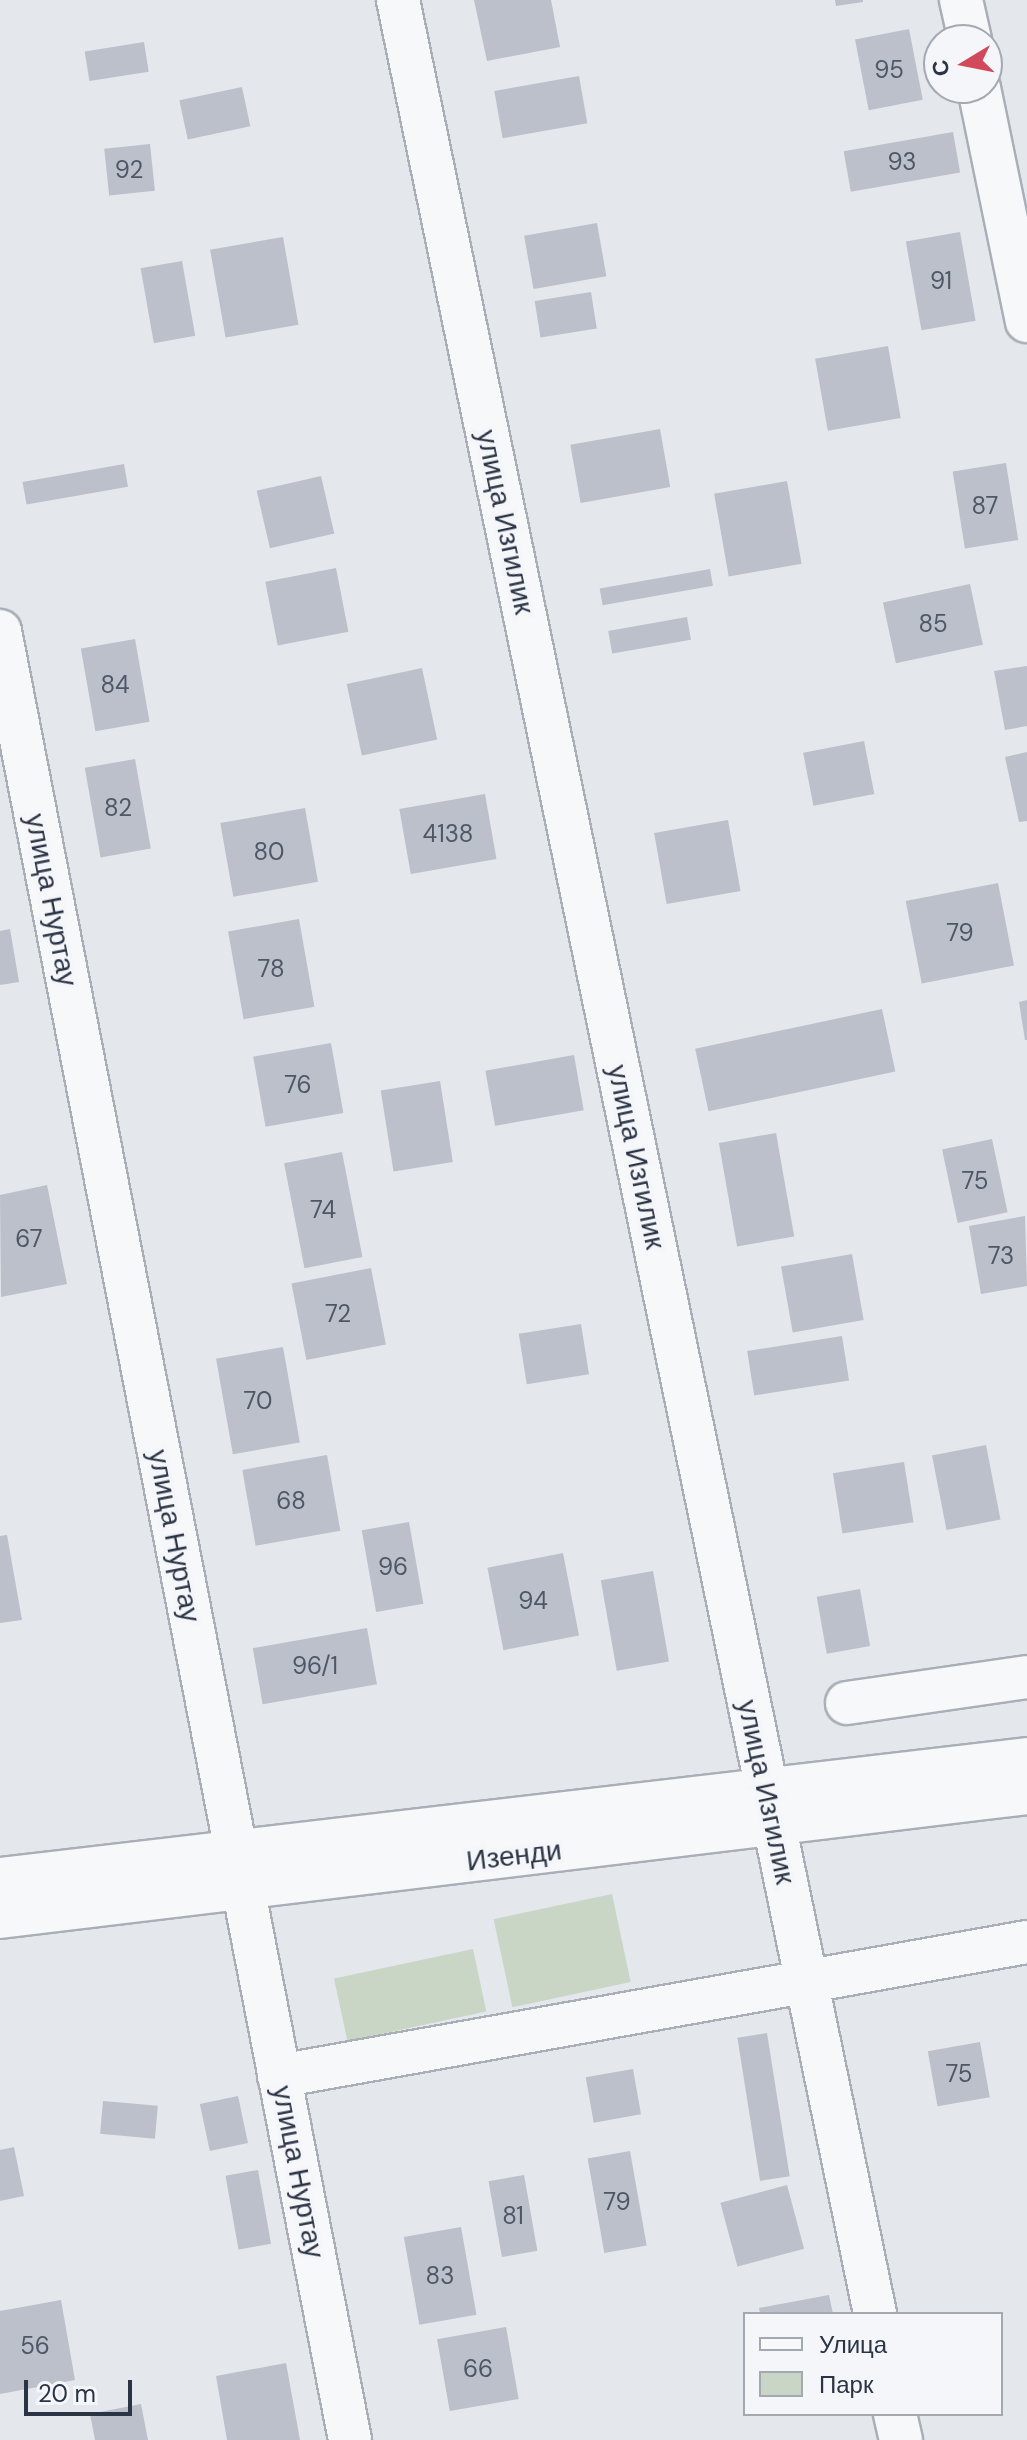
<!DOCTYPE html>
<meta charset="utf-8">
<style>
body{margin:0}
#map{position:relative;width:1027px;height:2440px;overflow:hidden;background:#e4e7ec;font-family:"DM Sans",sans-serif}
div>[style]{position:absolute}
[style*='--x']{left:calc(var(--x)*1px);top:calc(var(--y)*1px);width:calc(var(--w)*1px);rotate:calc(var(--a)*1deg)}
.green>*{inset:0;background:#c9d6c5;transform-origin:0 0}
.building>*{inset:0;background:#bbc0ca;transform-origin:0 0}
.roads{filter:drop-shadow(2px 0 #a9aeb7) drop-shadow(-2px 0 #a9aeb7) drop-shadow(0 2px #a9aeb7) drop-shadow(0 -2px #a9aeb7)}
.minor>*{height:42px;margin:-21px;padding:0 21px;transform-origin:21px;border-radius:21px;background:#f7f8fa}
.tertiary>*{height:44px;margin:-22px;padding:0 22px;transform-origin:22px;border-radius:22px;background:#f7f8fa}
span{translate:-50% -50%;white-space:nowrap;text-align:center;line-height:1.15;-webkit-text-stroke:8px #f4f6f9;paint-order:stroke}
.number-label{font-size:24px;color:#4f5766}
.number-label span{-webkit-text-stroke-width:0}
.street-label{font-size:28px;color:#2b3445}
.legend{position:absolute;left:743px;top:2312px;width:260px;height:104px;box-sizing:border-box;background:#f4f6f9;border:2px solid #a4a8b1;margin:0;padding:10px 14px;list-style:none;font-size:24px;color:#2b3445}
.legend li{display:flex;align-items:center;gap:16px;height:40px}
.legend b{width:40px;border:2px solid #a4a8b1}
.north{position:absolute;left:923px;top:24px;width:80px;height:80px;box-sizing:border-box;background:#f4f6f9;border:2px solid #a4a8b1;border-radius:50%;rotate:260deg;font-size:22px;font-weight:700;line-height:32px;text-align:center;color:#2b3445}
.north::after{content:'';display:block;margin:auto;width:28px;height:36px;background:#d1495b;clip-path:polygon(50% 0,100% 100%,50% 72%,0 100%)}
.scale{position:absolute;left:24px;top:2380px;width:108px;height:36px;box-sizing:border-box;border:4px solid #2b3445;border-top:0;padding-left:10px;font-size:24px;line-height:28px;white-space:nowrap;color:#2b3445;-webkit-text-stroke:6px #f4f6f9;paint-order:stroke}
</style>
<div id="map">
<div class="green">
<i style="left:612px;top:1894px;width:90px;height:121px;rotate:78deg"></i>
<i style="left:473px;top:1949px;width:64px;height:142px;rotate:78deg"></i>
</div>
<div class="building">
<i style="clip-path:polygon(474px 0,551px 0,560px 47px,487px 61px)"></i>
<i style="clip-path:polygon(835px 0,863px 0,863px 2px,836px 6px)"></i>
<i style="left:909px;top:29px;width:72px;height:55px;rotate:79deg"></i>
<i style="left:144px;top:42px;width:30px;height:60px;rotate:81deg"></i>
<i style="left:579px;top:76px;width:48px;height:86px;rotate:80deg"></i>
<i style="left:242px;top:87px;width:40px;height:64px;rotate:78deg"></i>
<i style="left:953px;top:132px;width:41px;height:111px;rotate:80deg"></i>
<i style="left:150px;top:144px;width:47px;height:46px;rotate:84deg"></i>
<i style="left:597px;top:223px;width:54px;height:74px;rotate:80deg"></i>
<i style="left:960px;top:232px;width:90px;height:55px;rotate:80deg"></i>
<i style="left:283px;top:237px;width:89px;height:74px;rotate:80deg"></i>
<i style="left:182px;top:261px;width:76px;height:42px;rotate:80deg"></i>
<i style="left:591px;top:292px;width:37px;height:57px;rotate:81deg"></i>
<i style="left:888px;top:346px;width:73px;height:74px;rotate:80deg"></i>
<i style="left:660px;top:429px;width:59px;height:91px;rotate:80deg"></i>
<i style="left:1006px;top:463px;width:78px;height:54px;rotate:81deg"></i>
<i style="left:124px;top:464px;width:23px;height:103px;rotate:80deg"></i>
<i style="left:321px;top:476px;width:59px;height:66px;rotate:77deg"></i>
<i style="left:787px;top:481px;width:84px;height:74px;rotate:80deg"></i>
<i style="left:336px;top:568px;width:65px;height:72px;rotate:79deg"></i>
<i style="left:710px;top:569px;width:17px;height:112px;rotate:80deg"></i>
<i style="left:970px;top:584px;width:62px;height:89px;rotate:78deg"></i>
<i style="left:687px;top:617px;width:23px;height:80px;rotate:80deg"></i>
<i style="left:135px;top:639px;width:84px;height:55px;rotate:80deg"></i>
<i style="clip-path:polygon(1027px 666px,1027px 726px,1005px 730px,994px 671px)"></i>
<i style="left:422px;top:668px;width:73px;height:77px;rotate:78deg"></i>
<i style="left:864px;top:741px;width:54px;height:62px;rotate:79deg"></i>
<i style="clip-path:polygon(1027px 752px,1027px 821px,1019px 822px,1005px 757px)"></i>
<i style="left:135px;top:759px;width:91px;height:51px;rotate:80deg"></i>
<i style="left:485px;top:794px;width:66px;height:87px;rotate:80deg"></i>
<i style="left:305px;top:808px;width:75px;height:86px;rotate:80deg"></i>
<i style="left:728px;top:820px;width:72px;height:75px;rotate:80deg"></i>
<i style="left:998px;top:883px;width:84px;height:94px;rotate:79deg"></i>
<i style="left:299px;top:919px;width:89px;height:72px;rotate:80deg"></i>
<i style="clip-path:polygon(10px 929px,19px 982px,0 985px,0 931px)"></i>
<i style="clip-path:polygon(1027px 1000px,1027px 1040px,1025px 1040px,1019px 1002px)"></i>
<i style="left:882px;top:1009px;width:64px;height:191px;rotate:78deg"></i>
<i style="left:331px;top:1043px;width:71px;height:79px;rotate:80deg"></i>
<i style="left:574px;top:1055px;width:56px;height:90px;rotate:80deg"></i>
<i style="left:440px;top:1081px;width:82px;height:60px;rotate:81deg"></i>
<i style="left:776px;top:1133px;width:105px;height:58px;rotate:80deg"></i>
<i style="left:992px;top:1139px;width:75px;height:51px;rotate:78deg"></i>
<i style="left:342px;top:1152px;width:107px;height:59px;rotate:79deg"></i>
<i style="clip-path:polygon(47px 1185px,67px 1284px,1px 1297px,0 1195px)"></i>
<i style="clip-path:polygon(1025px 1216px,1027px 1286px,981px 1294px,969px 1226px)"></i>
<i style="left:852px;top:1254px;width:67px;height:72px;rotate:80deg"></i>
<i style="left:371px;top:1268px;width:78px;height:81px;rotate:79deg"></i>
<i style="left:581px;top:1324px;width:51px;height:63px;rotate:81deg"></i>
<i style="left:842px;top:1336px;width:45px;height:96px;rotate:81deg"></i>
<i style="left:283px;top:1347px;width:97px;height:68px;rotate:80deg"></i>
<i style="left:986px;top:1445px;width:76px;height:55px;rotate:79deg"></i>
<i style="left:327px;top:1455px;width:77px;height:86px;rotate:80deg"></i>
<i style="left:904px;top:1462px;width:61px;height:72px;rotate:81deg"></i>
<i style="left:409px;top:1522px;width:83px;height:48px;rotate:80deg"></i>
<i style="clip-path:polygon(7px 1535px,22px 1620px,0 1623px,0 1536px)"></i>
<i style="left:563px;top:1553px;width:84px;height:77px;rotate:79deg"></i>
<i style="left:653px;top:1571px;width:92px;height:53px;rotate:80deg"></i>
<i style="left:860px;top:1589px;width:58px;height:44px;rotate:80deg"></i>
<i style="left:367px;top:1628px;width:57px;height:116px;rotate:80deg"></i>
<i style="left:767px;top:2033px;width:145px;height:30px;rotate:81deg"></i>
<i style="left:980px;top:2042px;width:56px;height:53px;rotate:80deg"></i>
<i style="left:633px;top:2069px;width:46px;height:48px;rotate:80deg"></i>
<i style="left:238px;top:2096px;width:48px;height:39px;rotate:78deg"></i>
<i style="left:103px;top:2101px;width:55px;height:33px;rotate:5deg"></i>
<i style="clip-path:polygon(14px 2147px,24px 2196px,0 2201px,0 2150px)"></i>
<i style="left:630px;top:2151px;width:96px;height:43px;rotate:80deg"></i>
<i style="left:258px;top:2170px;width:75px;height:33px;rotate:80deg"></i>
<i style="left:524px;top:2175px;width:77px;height:36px;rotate:80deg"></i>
<i style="left:787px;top:2185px;width:66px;height:69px;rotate:75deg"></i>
<i style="left:461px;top:2227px;width:89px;height:58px;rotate:80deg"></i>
<i style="clip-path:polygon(829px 2295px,833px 2314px,760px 2314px,759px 2308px)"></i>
<i style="clip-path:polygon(61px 2300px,75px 2380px,0 2394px,0 2311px)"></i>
<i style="left:506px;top:2327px;width:73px;height:70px;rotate:80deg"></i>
<i style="clip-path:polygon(286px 2363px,300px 2440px,227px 2440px,216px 2376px)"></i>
<i style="clip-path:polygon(141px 2404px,148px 2440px,95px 2440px,90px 2414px)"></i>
</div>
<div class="roads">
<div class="minor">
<i style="--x:398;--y:0;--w:2363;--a:78.35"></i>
<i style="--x:961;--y:0;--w:41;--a:77.3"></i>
<i style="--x:979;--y:88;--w:238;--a:78.4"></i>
<i style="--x:0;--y:631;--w:1843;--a:79.05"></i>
<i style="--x:847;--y:1703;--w:182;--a:-8.2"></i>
<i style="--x:279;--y:2076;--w:760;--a:-10.16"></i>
<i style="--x:895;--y:2414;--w:27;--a:77"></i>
</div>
<div class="tertiary">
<i style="--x:0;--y:1880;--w:1034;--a:-6.66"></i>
<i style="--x:0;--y:1916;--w:1034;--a:-6.88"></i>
</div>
</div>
<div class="number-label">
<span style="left:889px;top:70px">95</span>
<span style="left:902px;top:162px">93</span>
<span style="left:129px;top:170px">92</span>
<span style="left:941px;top:281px">91</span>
<span style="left:985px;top:506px">87</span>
<span style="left:933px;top:624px">85</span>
<span style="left:115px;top:685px">84</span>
<span style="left:118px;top:808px">82</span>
<span style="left:448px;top:834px">4138</span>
<span style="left:269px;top:852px">80</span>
<span style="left:960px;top:933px">79</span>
<span style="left:271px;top:969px">78</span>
<span style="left:298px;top:1085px">76</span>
<span style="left:975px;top:1181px">75</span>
<span style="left:323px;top:1210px">74</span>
<span style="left:29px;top:1239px">67</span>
<span style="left:1001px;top:1256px">73</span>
<span style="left:338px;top:1314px">72</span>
<span style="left:258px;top:1401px">70</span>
<span style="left:291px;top:1501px">68</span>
<span style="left:393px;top:1567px">96</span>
<span style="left:533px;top:1601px">94</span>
<span style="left:315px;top:1666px">96/1</span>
<span style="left:959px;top:2074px">75</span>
<span style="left:617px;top:2202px">79</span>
<span style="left:513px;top:2216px">81</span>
<span style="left:440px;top:2276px">83</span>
<span style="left:35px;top:2346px">56</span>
<span style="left:478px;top:2369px">66</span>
</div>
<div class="street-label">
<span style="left:505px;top:522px;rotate:78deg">улица Изгилик</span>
<span style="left:51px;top:900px;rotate:79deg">улица Нуртау</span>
<span style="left:636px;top:1157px;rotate:78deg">улица Изгилик</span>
<span style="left:174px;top:1536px;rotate:79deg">улица Нуртау</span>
<span style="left:766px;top:1792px;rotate:78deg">улица Изгилик</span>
<span style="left:514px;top:1856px;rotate:-7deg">Изенди</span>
<span style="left:298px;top:2172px;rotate:79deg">улица Нуртау</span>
</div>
<ul class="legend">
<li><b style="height:10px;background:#f7f8fa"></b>Улица</li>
<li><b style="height:22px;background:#c9d6c5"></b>Парк</li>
</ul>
<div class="north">С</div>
<div class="scale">20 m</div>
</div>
